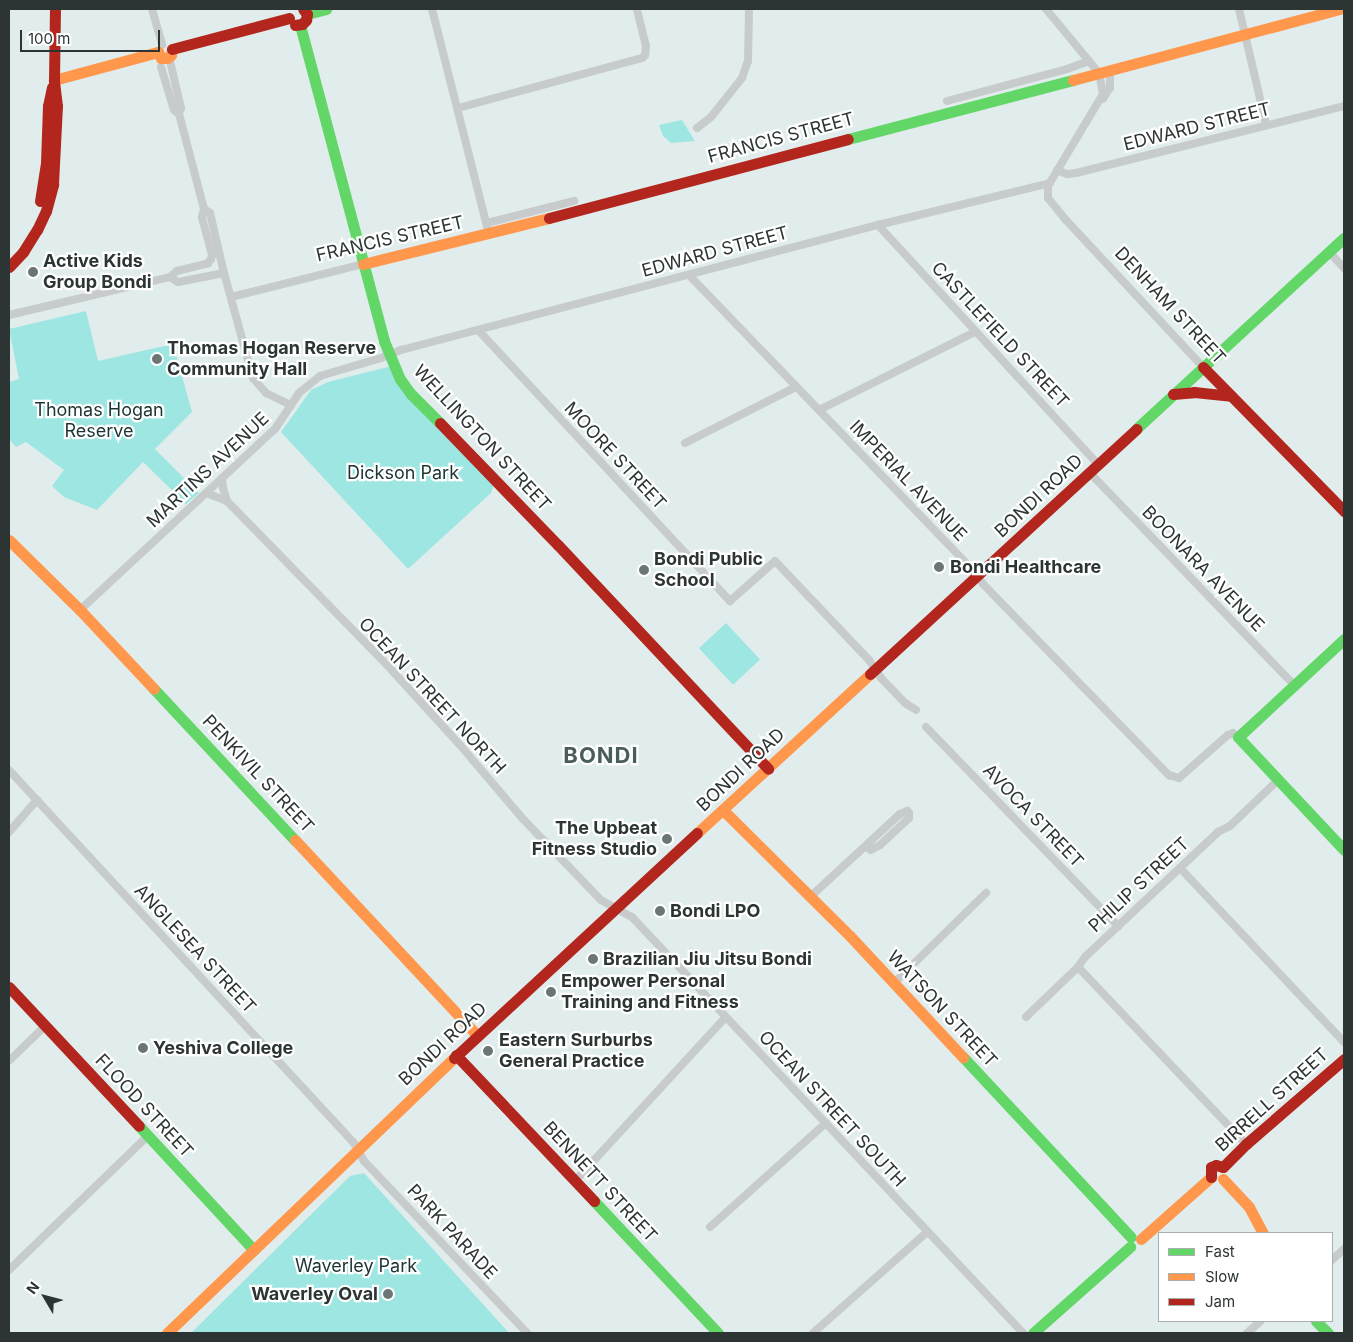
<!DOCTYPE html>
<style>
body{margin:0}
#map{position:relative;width:1353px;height:1342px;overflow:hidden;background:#e1edec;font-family:Inter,sans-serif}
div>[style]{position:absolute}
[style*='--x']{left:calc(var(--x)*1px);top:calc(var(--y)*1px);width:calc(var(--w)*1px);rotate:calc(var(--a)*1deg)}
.green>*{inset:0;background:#9de6e1;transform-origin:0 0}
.street>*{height:8px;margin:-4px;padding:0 4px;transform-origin:4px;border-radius:4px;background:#c7cbcb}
.fast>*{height:11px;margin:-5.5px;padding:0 5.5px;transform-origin:5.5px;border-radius:5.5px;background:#63d668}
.slow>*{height:11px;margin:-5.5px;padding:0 5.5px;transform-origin:5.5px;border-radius:5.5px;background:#ff974d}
.jam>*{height:11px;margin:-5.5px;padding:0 5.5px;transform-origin:5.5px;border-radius:5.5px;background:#b3261e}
.dots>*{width:14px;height:14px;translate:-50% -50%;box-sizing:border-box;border:2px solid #fff;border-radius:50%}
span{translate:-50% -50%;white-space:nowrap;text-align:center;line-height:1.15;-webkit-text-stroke:4.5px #fff;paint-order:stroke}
.street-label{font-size:18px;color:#2c3534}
.poi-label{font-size:18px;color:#2c3534;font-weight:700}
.left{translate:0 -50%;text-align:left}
.right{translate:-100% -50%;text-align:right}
.park-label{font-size:18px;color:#1c3533}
.district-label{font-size:22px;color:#495d5a;font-weight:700;letter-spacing:1px}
.frame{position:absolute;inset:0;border:10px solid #2c3534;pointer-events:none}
.legend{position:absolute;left:1158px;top:1232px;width:175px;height:90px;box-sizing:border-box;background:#fff;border:1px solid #abaeae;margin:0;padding:6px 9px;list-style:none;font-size:15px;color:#2c3534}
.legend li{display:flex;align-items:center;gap:10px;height:25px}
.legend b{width:25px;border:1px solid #abaeae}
.north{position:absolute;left:20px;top:1272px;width:50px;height:50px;-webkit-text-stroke:4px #fff;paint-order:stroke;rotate:307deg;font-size:14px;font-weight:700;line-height:20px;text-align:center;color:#2c3534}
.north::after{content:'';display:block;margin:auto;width:18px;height:22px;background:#2c3534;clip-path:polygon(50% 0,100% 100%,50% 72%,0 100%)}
.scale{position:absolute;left:20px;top:30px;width:140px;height:22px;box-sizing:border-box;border:2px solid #2c3534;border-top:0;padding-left:6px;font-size:15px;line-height:18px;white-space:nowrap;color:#2c3534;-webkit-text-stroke:4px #fff;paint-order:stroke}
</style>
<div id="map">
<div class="green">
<i style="clip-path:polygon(682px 120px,695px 141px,671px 143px,663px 136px,659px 125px)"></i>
<i style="clip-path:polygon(86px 311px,98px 361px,173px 344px,192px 412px,155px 449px,199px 493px,186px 504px,143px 462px,97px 510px,64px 497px,52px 486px,64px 470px,26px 442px,16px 447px,9px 439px,9px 382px,19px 379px,9px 329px)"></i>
<i style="clip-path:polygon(392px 366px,496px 479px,491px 493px,408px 569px,281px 432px,311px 390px,328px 382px)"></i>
<i style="left:726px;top:623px;width:50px;height:37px;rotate:47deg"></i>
<i style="clip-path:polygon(364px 1173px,509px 1333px,191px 1333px,350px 1176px)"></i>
</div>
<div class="street">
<i style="--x:152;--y:9;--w:37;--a:74"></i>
<i style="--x:432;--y:9;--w:232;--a:75.8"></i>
<i style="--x:1046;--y:9;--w:83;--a:50.4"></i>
<i style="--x:1099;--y:73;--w:21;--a:79"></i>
<i style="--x:1103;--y:94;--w:107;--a:120.9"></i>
<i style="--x:1048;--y:186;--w:12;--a:90"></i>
<i style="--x:1048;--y:198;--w:27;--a:51"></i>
<i style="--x:1065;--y:219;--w:202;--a:47"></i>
<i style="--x:1239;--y:9;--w:118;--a:76.8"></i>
<i style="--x:161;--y:67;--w:45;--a:73.2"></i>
<i style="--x:174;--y:110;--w:6;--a:39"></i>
<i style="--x:1103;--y:99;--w:13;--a:-58"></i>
<i style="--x:1110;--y:88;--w:17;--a:-90"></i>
<i style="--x:947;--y:101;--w:124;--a:-14.9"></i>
<i style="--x:1067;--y:69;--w:23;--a:-20"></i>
<i style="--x:458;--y:108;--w:191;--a:-15.2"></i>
<i style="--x:642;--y:58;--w:4;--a:-45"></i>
<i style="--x:645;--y:55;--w:9;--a:-84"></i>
<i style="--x:646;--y:46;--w:38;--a:-104"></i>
<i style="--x:697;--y:128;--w:18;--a:-38"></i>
<i style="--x:711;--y:117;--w:50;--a:-51.5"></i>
<i style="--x:742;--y:78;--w:18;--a:-71"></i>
<i style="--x:748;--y:61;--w:52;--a:-88.9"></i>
<i style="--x:1057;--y:170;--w:11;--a:22"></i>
<i style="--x:1067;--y:174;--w:9;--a:-6"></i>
<i style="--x:1076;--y:173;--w:276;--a:-14"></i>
<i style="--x:204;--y:209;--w:7;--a:34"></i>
<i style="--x:210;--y:213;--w:62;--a:76.9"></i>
<i style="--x:224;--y:273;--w:109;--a:74.6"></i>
<i style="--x:253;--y:378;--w:20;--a:49"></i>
<i style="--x:266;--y:393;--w:28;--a:26"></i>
<i style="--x:487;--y:223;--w:90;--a:-14.2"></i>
<i style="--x:878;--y:225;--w:326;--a:47.4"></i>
<i style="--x:1329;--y:252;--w:22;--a:47"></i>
<i style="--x:689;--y:275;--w:409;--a:46.1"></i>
<i style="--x:973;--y:570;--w:17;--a:54"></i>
<i style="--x:983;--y:584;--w:267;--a:45.8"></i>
<i style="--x:1169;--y:775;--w:10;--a:17"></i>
<i style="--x:1179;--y:778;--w:65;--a:-41.3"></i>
<i style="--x:1228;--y:735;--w:5;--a:-22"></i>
<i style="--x:1233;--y:733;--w:6;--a:39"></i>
<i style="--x:170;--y:277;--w:9;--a:32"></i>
<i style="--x:178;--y:282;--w:47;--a:-11.1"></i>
<i style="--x:231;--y:297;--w:136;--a:-14"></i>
<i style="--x:9;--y:315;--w:165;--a:-13.3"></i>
<i style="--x:170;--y:277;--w:9;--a:-41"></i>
<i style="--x:177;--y:271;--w:32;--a:-14"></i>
<i style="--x:208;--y:263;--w:5;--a:-53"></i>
<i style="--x:211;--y:259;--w:4;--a:-76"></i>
<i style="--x:212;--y:255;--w:39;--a:-105"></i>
<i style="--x:202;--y:217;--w:8;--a:-76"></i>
<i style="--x:204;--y:209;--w:98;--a:-104.7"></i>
<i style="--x:179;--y:114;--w:6;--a:-72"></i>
<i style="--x:181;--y:108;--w:52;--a:-103.2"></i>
<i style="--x:479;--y:331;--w:369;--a:47.1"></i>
<i style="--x:730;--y:601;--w:60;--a:-41.6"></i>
<i style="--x:775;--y:561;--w:137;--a:46.5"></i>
<i style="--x:869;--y:660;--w:22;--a:56"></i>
<i style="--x:881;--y:678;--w:35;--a:46"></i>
<i style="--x:905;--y:703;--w:13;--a:32"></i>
<i style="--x:819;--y:410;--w:174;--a:-26.6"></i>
<i style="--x:685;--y:443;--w:124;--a:-26.8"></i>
<i style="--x:1090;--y:473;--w:294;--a:46.1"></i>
<i style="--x:222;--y:478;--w:10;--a:84"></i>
<i style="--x:223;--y:488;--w:14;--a:73"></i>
<i style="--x:206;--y:493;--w:22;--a:21"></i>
<i style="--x:227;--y:501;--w:229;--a:45.7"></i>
<i style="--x:387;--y:665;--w:108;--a:47.6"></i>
<i style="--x:460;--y:745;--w:97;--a:49.6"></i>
<i style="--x:523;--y:819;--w:112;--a:46.1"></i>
<i style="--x:601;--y:900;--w:35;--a:29"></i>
<i style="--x:632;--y:917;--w:571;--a:46.77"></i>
<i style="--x:80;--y:610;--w:266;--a:-42.9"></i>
<i style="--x:275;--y:429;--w:43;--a:-56.3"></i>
<i style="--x:299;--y:393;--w:27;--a:-39"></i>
<i style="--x:320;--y:376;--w:64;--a:-16.4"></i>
<i style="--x:381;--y:358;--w:22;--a:-22"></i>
<i style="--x:401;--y:350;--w:493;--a:-14.7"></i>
<i style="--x:878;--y:225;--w:177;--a:-13.7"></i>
<i style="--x:926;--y:727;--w:277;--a:46"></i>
<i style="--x:9;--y:770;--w:508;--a:47.23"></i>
<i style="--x:354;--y:1143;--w:21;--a:61"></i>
<i style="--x:364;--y:1161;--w:237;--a:46.5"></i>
<i style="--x:9;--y:832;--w:43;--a:-48.8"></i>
<i style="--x:1180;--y:868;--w:239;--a:46.7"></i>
<i style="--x:810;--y:897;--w:122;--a:-42.7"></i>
<i style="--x:900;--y:814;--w:8;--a:-23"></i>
<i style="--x:907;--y:811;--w:3;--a:45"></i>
<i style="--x:909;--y:813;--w:5;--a:90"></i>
<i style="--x:909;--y:818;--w:40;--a:137"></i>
<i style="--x:880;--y:845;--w:10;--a:151"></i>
<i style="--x:871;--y:850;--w:6;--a:-149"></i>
<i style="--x:1078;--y:967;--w:244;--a:46.5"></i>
<i style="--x:894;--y:983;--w:129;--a:-44.4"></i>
<i style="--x:1026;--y:1017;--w:72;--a:-43.9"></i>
<i style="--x:1078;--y:967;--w:12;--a:-55"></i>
<i style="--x:1085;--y:957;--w:183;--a:-43.2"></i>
<i style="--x:1218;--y:832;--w:13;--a:-27"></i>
<i style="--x:1230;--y:826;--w:66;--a:-43.8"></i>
<i style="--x:9;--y:1061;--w:50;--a:-44.2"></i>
<i style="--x:575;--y:1181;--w:223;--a:-47.4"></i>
<i style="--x:710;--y:1227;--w:156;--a:-41.9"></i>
<i style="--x:1332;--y:1260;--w:16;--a:-43"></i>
<i style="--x:9;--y:1270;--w:193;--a:-44"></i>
<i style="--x:813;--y:1333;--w:152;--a:-41.5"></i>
<i style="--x:1247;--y:1333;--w:18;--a:-41"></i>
</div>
<div class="fast">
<i style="--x:307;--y:14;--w:20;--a:-15"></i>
<i style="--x:300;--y:25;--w:327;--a:75.1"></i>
<i style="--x:384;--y:341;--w:41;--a:67.2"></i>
<i style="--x:400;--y:379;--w:19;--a:54"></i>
<i style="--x:411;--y:394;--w:41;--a:45"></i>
<i style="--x:848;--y:139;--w:233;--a:-14.7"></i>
<i style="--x:1136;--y:429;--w:282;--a:-42.6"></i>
<i style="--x:1344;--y:639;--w:144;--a:137.2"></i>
<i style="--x:1238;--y:737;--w:155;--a:46.8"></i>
<i style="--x:154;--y:689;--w:207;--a:47"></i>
<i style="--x:963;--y:1057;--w:246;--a:47"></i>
<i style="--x:139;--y:1126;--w:169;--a:47.2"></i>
<i style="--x:594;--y:1201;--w:181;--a:46.8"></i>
<i style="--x:1316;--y:1321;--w:17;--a:45"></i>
<i style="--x:1033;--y:1333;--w:130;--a:-41.6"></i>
</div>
<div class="slow">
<i style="--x:158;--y:52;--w:7;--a:63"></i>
<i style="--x:161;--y:58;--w:6;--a:0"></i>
<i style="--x:167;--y:58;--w:5;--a:-37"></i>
<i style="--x:171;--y:55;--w:6;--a:-81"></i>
<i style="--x:54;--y:80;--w:108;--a:-15.1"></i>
<i style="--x:1073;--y:80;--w:276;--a:-14.9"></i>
<i style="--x:363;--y:264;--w:192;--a:-13.9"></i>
<i style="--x:9;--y:540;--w:100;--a:44.6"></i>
<i style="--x:80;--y:610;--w:108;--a:46.9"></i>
<i style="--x:723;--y:810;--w:179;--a:44.8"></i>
<i style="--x:850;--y:936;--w:166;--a:47"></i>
<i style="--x:697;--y:833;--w:235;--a:-42.6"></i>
<i style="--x:295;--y:840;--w:267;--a:47"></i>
<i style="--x:1223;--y:1179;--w:38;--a:47"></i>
<i style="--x:1249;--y:1207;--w:30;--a:62"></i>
<i style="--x:1141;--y:1239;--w:94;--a:-41.5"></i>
<i style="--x:167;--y:1333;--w:397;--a:-43.8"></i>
</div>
<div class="jam">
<i style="--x:295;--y:25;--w:7;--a:-8"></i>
<i style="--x:302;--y:24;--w:6;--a:-45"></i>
<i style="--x:306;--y:20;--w:6;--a:-81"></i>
<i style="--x:307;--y:14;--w:6;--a:-129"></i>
<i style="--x:172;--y:49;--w:121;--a:-14.8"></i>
<i style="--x:40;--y:201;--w:38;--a:-81"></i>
<i style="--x:46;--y:163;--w:57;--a:-88"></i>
<i style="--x:48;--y:106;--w:19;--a:-78"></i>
<i style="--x:549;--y:218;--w:309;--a:-14.8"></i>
<i style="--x:9;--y:267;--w:21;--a:-47"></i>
<i style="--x:23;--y:252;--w:26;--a:-58"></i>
<i style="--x:37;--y:230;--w:21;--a:-65"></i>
<i style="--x:46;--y:211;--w:28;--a:-75"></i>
<i style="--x:53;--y:184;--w:78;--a:-87.1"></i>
<i style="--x:57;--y:106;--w:26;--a:-97"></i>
<i style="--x:54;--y:80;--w:71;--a:-89.2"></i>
<i style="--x:1203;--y:367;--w:202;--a:45.6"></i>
<i style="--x:1173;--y:394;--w:21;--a:-5"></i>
<i style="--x:1194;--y:392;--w:37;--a:6"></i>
<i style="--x:440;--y:423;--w:170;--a:46"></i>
<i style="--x:558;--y:545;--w:307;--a:46.8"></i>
<i style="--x:870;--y:674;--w:362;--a:-42.6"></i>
<i style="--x:9;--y:987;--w:190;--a:46.9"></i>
<i style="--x:456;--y:1055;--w:201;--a:46.6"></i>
<i style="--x:454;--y:1058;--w:331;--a:-42.8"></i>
<i style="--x:1223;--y:1167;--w:33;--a:-45"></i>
<i style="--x:1246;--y:1144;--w:130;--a:-40.9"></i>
<i style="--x:1211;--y:1177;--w:10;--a:-90"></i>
<i style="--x:1211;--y:1167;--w:5;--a:-22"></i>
<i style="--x:1216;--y:1165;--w:7;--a:16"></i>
</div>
<div class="dots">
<i style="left:33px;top:272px;background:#6b7574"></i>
<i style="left:157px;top:359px;background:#6b7574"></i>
<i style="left:939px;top:567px;background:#6b7574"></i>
<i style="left:644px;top:570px;background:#6b7574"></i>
<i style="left:667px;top:839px;background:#6b7574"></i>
<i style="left:660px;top:911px;background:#6b7574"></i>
<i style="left:593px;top:959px;background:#6b7574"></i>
<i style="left:551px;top:992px;background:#6b7574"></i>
<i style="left:143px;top:1048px;background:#6b7574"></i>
<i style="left:488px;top:1051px;background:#6b7574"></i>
<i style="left:388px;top:1294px;background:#6b7574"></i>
</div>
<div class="street-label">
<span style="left:1197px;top:127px;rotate:-14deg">EDWARD STREET</span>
<span style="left:781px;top:138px;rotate:-15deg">FRANCIS STREET</span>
<span style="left:390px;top:239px;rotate:-13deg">FRANCIS STREET</span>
<span style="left:715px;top:252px;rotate:-15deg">EDWARD STREET</span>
<span style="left:1170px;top:306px;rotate:47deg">DENHAM STREET</span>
<span style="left:1000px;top:335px;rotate:47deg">CASTLEFIELD STREET</span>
<span style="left:482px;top:438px;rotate:47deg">WELLINGTON STREET</span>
<span style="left:615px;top:456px;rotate:47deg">MOORE STREET</span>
<span style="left:208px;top:470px;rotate:-43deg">MARTINS AVENUE</span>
<span style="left:908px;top:481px;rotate:46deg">IMPERIAL AVENUE</span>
<span style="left:1039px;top:496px;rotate:-43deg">BONDI ROAD</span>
<span style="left:1203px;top:569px;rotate:46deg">BOONARA AVENUE</span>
<span style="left:432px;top:696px;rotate:47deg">OCEAN STREET NORTH</span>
<span style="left:741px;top:770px;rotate:-43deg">BONDI ROAD</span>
<span style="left:258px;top:774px;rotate:47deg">PENKIVIL STREET</span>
<span style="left:1033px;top:816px;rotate:46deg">AVOCA STREET</span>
<span style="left:1139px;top:885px;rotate:-43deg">PHILIP STREET</span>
<span style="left:195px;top:949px;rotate:47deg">ANGLESEA STREET</span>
<span style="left:942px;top:1009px;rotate:47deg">WATSON STREET</span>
<span style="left:443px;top:1044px;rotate:-43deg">BONDI ROAD</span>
<span style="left:1272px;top:1100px;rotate:-42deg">BIRRELL STREET</span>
<span style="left:144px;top:1106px;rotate:47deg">FLOOD STREET</span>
<span style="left:832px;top:1109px;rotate:47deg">OCEAN STREET SOUTH</span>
<span style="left:600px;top:1182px;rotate:47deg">BENNETT STREET</span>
<span style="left:452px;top:1232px;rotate:47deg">PARK PARADE</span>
</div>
<div class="poi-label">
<span class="left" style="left:43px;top:272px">Active Kids<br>Group Bondi</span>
<span class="left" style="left:167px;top:359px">Thomas Hogan Reserve<br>Community Hall</span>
<span class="left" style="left:654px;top:570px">Bondi Public<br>School</span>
<span class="left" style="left:950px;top:567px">Bondi Healthcare</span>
<span class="right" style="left:657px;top:839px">The Upbeat<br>Fitness Studio</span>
<span class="left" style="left:670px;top:911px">Bondi LPO</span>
<span class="left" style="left:603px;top:959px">Brazilian Jiu Jitsu Bondi</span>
<span class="left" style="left:561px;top:992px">Empower Personal<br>Training and Fitness</span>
<span class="left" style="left:499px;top:1051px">Eastern Surburbs<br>General Practice</span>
<span class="left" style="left:153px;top:1048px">Yeshiva College</span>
<span class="right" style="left:378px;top:1294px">Waverley Oval</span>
</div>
<div class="park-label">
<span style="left:99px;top:421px">Thomas Hogan<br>Reserve</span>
<span style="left:403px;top:473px">Dickson Park</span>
<span style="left:356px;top:1266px">Waverley Park</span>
</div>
<div class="district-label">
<span style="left:601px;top:756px">BONDI</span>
</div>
<div class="frame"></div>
<ul class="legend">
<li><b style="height:6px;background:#63d668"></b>Fast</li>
<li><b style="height:6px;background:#ff974d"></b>Slow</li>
<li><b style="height:6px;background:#b3261e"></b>Jam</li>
</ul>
<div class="north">N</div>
<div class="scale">100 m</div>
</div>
